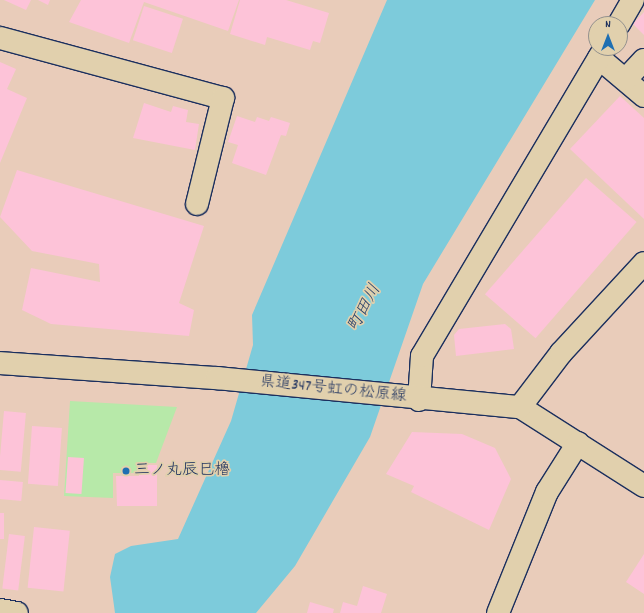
<!DOCTYPE html>
<meta charset="utf-8">
<style>
body{margin:0}
#map{position:relative;width:644px;height:613px;overflow:hidden;background:#e9ccba;font-family:Dekko,"Klee One",sans-serif}
div>[style]{position:absolute}
[style*='--x']{left:calc(var(--x)*1px);top:calc(var(--y)*1px);width:calc(var(--w)*1px);rotate:calc(var(--a)*1deg)}
.green>*{inset:0;background:#b7e9a9}
.water>*{inset:0;background:#7dcbdb}
.building>*{inset:0;background:#fdc3d8;transform-origin:0 0}
.roads{filter:drop-shadow(1px 0 #1b2f5e) drop-shadow(-1px 0 #1b2f5e) drop-shadow(0 1px #1b2f5e) drop-shadow(0 -1px #1b2f5e)}
.street>*{height:22px;margin:-11px;padding:0 11px;transform-origin:11px;border-radius:11px;background:#e1d0ad}
.secondary>*{height:22px;margin:-11px;padding:0 11px;transform-origin:11px;border-radius:11px;background:#e1d0ad}
.dots>*{width:11px;height:11px;translate:-50% -50%;box-sizing:border-box;border:2px solid #e1d0ad;border-radius:50%}
span{translate:-50% -50%;white-space:nowrap;text-align:center;line-height:1.15;-webkit-text-stroke:3.5px #e1d0ad;paint-order:stroke}
.street-label{font-size:16px;color:#1b2f5e}
.poi-label{font-size:16px;color:#1b2f5e}
.left{translate:0 -50%;text-align:left}
.water-label{font-size:17px;color:#253f6a;font-style:italic}
.north{position:absolute;left:588px;top:16px;width:40px;height:40px;box-sizing:border-box;background:#e1d0ad;border:1px solid #92908d;border-radius:50%;rotate:0deg;font-size:11px;font-weight:700;line-height:16px;text-align:center;color:#1b2f5e}
.north::after{content:'';display:block;margin:auto;width:14px;height:18px;background:#1f6fb2;clip-path:polygon(50% 0,100% 100%,50% 72%,0 100%)}
</style>
<div id="map">
<div class="green">
<i style="clip-path:polygon(70px 401px,177px 407px,156px 463px,137px 463px,137px 473px,113px 473px,113px 498px,64px 496px)"></i>
</div>
<div class="water">
<i style="clip-path:polygon(387px 0,595px 0,423px 284px,370px 437px,295px 566px,256px 613px,115px 613px,110px 577px,115px 554px,131px 546px,178px 539px,231px 421px,253px 345px,252px 315px)"></i>
</div>
<div class="building">
<i style="clip-path:polygon(4px 0,31px 0,26px 10px)"></i>
<i style="clip-path:polygon(38px 0,50px 0,48px 5px)"></i>
<i style="clip-path:polygon(81px 0,239px 0,228px 31px,144px 2px,129px 43px,69px 22px)"></i>
<i style="clip-path:polygon(240px 0,286px 0,329px 13px,320px 43px,313px 41px,310px 50px,267px 37px,265px 45px,230px 34px)"></i>
<i style="left:144px;top:6px;width:41px;height:36px;rotate:18deg"></i>
<i style="clip-path:polygon(644px 12px,644px 35px,633px 24px)"></i>
<i style="clip-path:polygon(0 62px,16px 69px,7px 89px,27px 98px,0 163px)"></i>
<i style="clip-path:polygon(620px 96px,644px 118px,644px 219px,570px 149px)"></i>
<i style="clip-path:polygon(144px 103px,171px 112px,173px 106px,188px 110px,186px 122px,199px 124px,195px 150px,133px 138px)"></i>
<i style="clip-path:polygon(237px 116px,255px 122px,257px 117px,269px 121px,271px 117px,290px 123px,286px 136px,281px 135px,266px 175px,232px 163px,238px 145px,228px 142px)"></i>
<i style="clip-path:polygon(17px 170px,204px 226px,179px 303px,194px 310px,189px 336px,51px 324px,22px 310px,31px 268px,100px 282px,99px 264px,32px 251px,0 217px)"></i>
<i style="left:586px;top:178px;width:67px;height:154px;rotate:41deg"></i>
<i style="clip-path:polygon(505px 324px,511px 329px,514px 349px,456px 356px,454px 335px,459px 329px)"></i>
<i style="left:4px;top:411px;width:22px;height:59px;rotate:5deg"></i>
<i style="left:32px;top:426px;width:30px;height:58px;rotate:4deg"></i>
<i style="clip-path:polygon(412px 432px,462px 434px,495px 448px,511px 479px,489px 530px,411px 492px,414px 486px,386px 474px)"></i>
<i style="left:68px;top:457px;width:16px;height:36px;rotate:4deg"></i>
<i style="clip-path:polygon(139px 465px,157px 465px,157px 506px,117px 506px,116px 476px,139px 476px)"></i>
<i style="left:0;top:480px;width:23px;height:19px;rotate:5deg"></i>
<i style="left:0;top:513px;width:4px;height:26px"></i>
<i style="left:34px;top:527px;width:36px;height:61px;rotate:6deg"></i>
<i style="left:9px;top:534px;width:16px;height:55px;rotate:7deg"></i>
<i style="clip-path:polygon(644px 554px,644px 594px,626px 582px)"></i>
<i style="clip-path:polygon(363px 586px,387px 594px,381px 613px,340px 613px,343px 602px,357px 606px)"></i>
<i style="clip-path:polygon(310px 602px,334px 609px,333px 613px,307px 613px)"></i>
</div>
<div class="roads">
<div class="street">
<i style="--x:619;--y:24;--w:28;--a:-60"></i>
<i style="--x:0;--y:38;--w:231;--a:15.1"></i>
<i style="--x:223;--y:98;--w:109;--a:103.8"></i>
<i style="--x:599;--y:58;--w:59;--a:40.2"></i>
<i style="--x:626;--y:79;--w:26;--a:-47"></i>
<i style="--x:419;--y:400;--w:44;--a:-86.1"></i>
<i style="--x:422;--y:356;--w:358;--a:-59.3"></i>
<i style="--x:0;--y:610;--w:17;--a:10"></i>
</div>
<div class="secondary">
<i style="--x:0;--y:363;--w:218;--a:4"></i>
<i style="--x:217;--y:378;--w:304;--a:5.5"></i>
<i style="--x:520;--y:407;--w:147;--a:32.5"></i>
<i style="--x:520;--y:407;--w:68;--a:-52.8"></i>
<i style="--x:561;--y:353;--w:122;--a:-47.3"></i>
<i style="--x:498;--y:613;--w:131;--a:-68"></i>
<i style="--x:547;--y:492;--w:58;--a:-57.7"></i>
</div>
</div>
<div class="dots">
<i style="left:126px;top:471px;background:#1f6fb2"></i>
</div>
<div class="street-label">
<span style="left:333px;top:390px;rotate:6deg">県道347号虹の松原線</span>
</div>
<div class="poi-label">
<span class="left" style="left:134px;top:471px">三ノ丸辰巳櫓</span>
</div>
<div class="water-label">
<span style="left:366px;top:309px;rotate:-62deg">町田川</span>
</div>
<div class="north">N</div>
</div>
